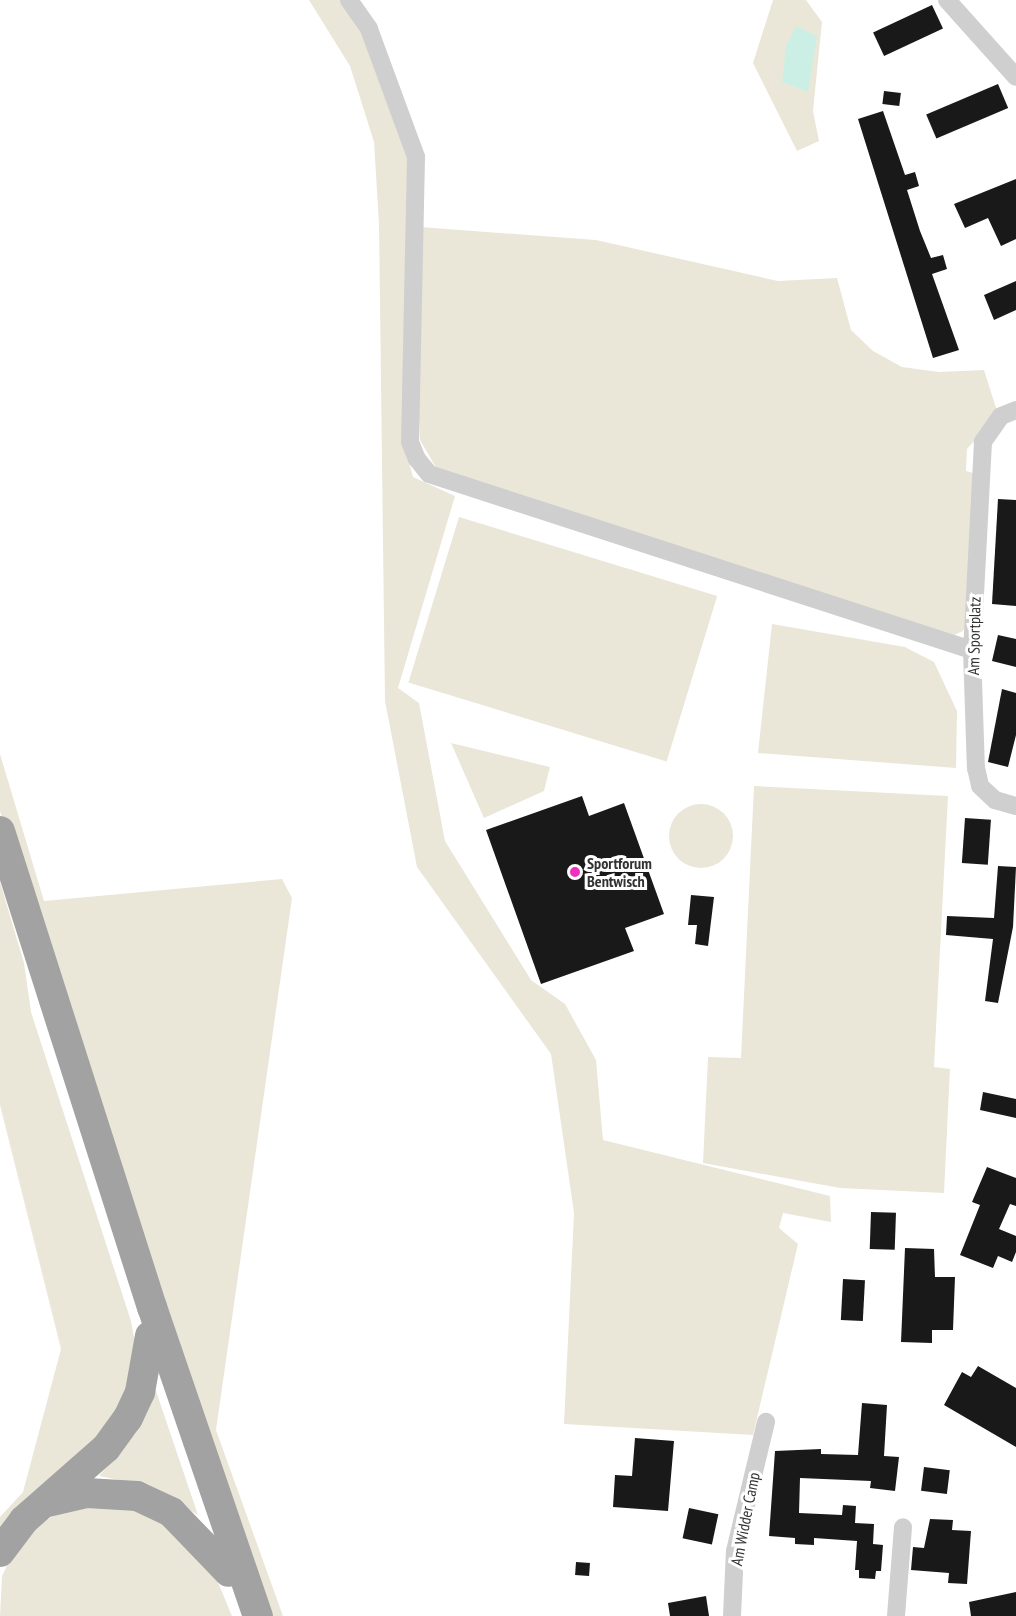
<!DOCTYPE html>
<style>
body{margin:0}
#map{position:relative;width:1016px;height:1616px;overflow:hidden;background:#fff;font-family:"PT Sans Narrow",sans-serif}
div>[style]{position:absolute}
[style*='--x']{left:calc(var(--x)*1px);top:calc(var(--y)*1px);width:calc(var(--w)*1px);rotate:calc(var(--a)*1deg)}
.green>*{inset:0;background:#eae7d9;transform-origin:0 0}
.round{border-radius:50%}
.water>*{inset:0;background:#ccefe5}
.building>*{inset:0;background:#191919;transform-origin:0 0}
.minor>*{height:18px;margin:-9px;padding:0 9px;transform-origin:9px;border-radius:9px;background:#cfcfcf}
.trunk>*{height:30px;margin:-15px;padding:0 15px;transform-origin:15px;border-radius:15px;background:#a2a2a2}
.dots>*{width:16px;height:16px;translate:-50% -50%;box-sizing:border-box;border:3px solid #fff;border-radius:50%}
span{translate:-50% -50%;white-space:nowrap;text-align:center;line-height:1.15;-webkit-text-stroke:6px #fff;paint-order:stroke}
.street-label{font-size:16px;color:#323232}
.poi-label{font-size:16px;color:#323232;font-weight:700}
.left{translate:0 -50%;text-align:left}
</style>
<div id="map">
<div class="green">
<i style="clip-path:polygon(309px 0,341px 0,365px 34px,409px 155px,403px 440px,413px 477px,455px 496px,398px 688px,419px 703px,445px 841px,531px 980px,565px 1004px,596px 1060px,603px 1140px,830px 1196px,831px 1222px,783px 1213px,779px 1228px,798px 1244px,753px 1435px,564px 1424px,574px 1213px,551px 1054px,417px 867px,385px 701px,379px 224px,374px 142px,350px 66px)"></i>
<i style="clip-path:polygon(773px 0,806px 0,822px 22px,813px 111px,819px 141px,797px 151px,753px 63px)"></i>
<i style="clip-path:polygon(420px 227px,596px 240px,778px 281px,837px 278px,851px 330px,873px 351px,902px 367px,939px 372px,984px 370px,998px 414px,967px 449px,966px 471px,977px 474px,968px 620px,963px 631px,954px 635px,438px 471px,420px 440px,417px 374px)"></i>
<i style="left:459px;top:517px;width:270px;height:173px;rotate:17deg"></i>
<i style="clip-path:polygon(772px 624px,905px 647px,934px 662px,957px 711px,956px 768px,758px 753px)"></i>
<i style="clip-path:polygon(451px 743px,550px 767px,544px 791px,484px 818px)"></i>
<i style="clip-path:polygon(0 754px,44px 901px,282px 879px,292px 898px,216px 1430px,283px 1616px,265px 1616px,81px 1067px,0 811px)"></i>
<i style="clip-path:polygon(754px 786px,948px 796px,934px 1067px,950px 1069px,944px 1193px,840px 1188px,703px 1163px,708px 1057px,741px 1058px)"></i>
<i class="round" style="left:669px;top:804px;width:64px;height:64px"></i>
<i style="clip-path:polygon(0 882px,24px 963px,31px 1012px,131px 1321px,137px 1353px,113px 1428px,0 1533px,0 1517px,23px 1492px,61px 1349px,0 1105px)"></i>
<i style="clip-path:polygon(155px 1388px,198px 1515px,150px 1486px,99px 1476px,136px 1433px)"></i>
<i style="clip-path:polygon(89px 1502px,149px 1510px,210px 1563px,232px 1616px,0 1616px,2px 1576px,14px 1551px,35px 1527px,61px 1511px)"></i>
</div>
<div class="water">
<i style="clip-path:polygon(796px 26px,817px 36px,808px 92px,782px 82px,786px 46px)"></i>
</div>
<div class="building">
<i style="left:932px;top:5px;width:26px;height:65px;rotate:65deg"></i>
<i style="left:998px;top:84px;width:26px;height:78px;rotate:67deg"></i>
<i style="left:884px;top:91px;width:17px;height:13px;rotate:7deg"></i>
<i style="clip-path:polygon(883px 111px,905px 175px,915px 172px,919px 186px,907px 190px,920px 231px,931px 258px,943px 255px,947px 269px,932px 274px,959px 350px,933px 358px,858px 119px)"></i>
<i style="clip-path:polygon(1016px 179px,1016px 239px,1001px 246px,988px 218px,965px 228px,954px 204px)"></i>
<i style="clip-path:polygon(1016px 281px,1016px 310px,994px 320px,984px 295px)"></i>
<i style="clip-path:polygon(998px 499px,1016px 500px,1016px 606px,992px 604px)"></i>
<i style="clip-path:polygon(998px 635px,1016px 639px,1016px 667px,992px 661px)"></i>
<i style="clip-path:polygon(1002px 689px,1016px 693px,1016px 735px,1008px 767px,988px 762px)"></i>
<i style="clip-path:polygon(582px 796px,589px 816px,624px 803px,664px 914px,625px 928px,634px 951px,541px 984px,486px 830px)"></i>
<i style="left:965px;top:818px;width:26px;height:45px;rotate:4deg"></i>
<i style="clip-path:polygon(998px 866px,1016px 867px,1013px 927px,998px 1003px,985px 1001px,993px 939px,946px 935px,947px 916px,994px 918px)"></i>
<i style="clip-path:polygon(691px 895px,714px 897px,708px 946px,695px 944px,697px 925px,688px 925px)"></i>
<i style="clip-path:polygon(983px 1092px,1016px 1099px,1016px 1118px,980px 1110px)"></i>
<i style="clip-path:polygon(987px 1167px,1016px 1178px,1016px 1206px,1010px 1204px,999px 1229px,1016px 1236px,1016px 1252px,1012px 1262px,998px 1256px,993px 1268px,960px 1255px,980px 1205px,972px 1202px)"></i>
<i style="left:871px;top:1212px;width:25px;height:37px;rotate:2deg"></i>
<i style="clip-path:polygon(905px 1248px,934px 1249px,935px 1277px,955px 1277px,953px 1330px,932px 1330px,932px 1343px,901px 1342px)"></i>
<i style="left:843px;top:1279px;width:22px;height:41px;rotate:3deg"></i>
<i style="clip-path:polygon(978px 1366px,1016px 1388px,1016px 1447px,944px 1405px,962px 1372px,971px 1377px)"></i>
<i style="clip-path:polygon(862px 1403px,887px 1405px,884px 1456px,899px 1457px,895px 1491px,870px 1488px,871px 1481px,800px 1478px,799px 1513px,842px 1515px,843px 1505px,856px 1506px,855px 1523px,874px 1524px,873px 1544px,883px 1545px,881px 1571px,876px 1571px,875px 1579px,859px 1578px,859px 1570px,855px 1570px,857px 1541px,814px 1538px,814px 1545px,795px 1544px,795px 1538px,769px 1536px,775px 1451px,821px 1449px,821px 1454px,858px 1455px)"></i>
<i style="clip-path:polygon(635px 1438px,674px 1441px,668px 1511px,613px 1507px,615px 1475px,632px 1476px)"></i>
<i style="left:924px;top:1467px;width:26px;height:24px;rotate:7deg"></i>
<i style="left:689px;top:1508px;width:30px;height:31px;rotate:12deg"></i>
<i style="clip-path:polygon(930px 1519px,953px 1520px,952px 1530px,971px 1531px,967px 1584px,948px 1583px,949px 1573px,911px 1570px,913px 1547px,924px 1548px)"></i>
<i style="left:576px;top:1562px;width:14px;height:13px;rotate:4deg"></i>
<i style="clip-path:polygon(1016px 1592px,1016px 1616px,971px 1616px,969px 1602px)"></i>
<i style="clip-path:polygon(706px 1596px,709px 1616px,670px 1616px,668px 1603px)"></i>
</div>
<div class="minor">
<i style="--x:349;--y:0;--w:35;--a:55"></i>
<i style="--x:369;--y:29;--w:136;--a:69.8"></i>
<i style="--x:416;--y:157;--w:285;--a:91.2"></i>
<i style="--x:410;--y:442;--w:18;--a:68"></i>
<i style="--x:417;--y:459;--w:19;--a:51"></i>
<i style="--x:429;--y:474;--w:571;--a:17.96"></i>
<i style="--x:947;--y:0;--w:103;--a:48.1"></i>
<i style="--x:1016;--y:410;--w:16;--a:158"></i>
<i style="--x:1001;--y:416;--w:32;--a:125"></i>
<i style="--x:983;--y:442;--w:208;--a:93"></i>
<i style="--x:972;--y:650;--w:118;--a:88.1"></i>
<i style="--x:976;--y:768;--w:18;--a:77"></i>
<i style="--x:980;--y:786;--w:21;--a:43"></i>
<i style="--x:995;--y:800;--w:22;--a:16"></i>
<i style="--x:732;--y:1616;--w:65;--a:-87.4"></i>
<i style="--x:735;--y:1551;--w:133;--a:-76.5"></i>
<i style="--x:896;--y:1616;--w:89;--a:-85.5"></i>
</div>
<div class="trunk">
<i style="--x:0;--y:831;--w:500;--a:72.3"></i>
<i style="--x:152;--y:1307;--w:327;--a:71.1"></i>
<i style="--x:47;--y:1502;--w:41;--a:-12.7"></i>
<i style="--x:87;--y:1493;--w:50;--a:3.4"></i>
<i style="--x:137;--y:1496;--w:38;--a:25"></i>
<i style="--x:171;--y:1512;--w:83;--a:46"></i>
<i style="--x:0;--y:1552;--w:40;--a:-53"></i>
<i style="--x:24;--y:1520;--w:109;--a:-41.3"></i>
<i style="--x:106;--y:1448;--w:37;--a:-54"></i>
<i style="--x:128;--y:1418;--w:29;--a:-65"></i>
<i style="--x:140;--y:1392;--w:57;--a:-79.9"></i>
</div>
<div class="dots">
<i style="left:575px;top:872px;background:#ed30bd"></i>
</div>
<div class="street-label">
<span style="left:974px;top:636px;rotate:-89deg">Am Sportplatz</span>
<span style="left:745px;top:1519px;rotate:-79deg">Am Widder Camp</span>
</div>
<div class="poi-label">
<span class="left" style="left:587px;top:872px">Sportforum<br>Bentwisch</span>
</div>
</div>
